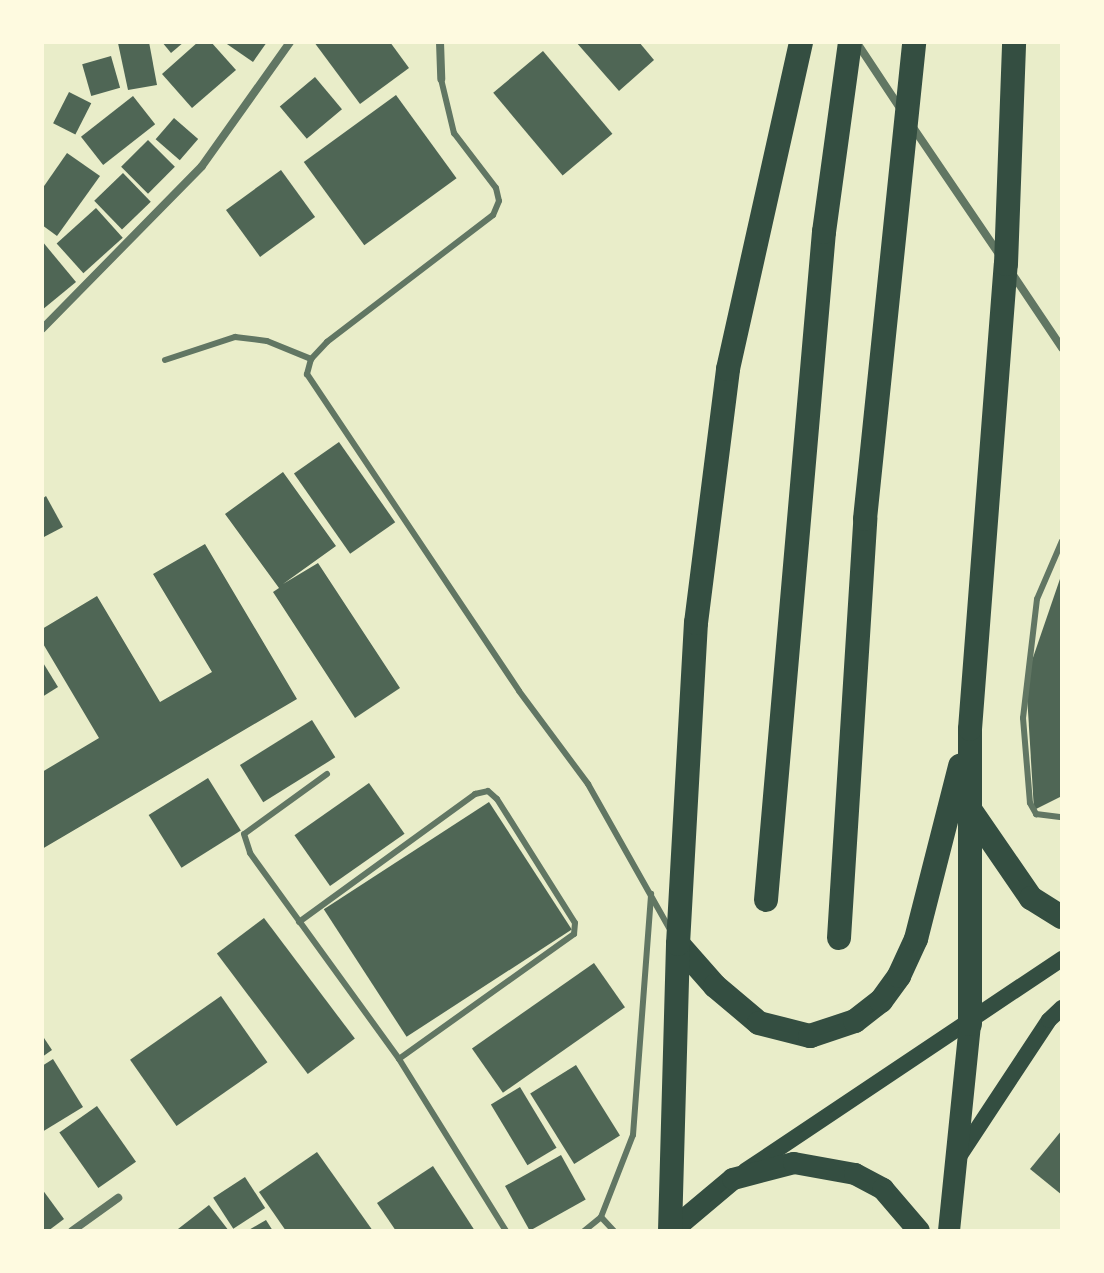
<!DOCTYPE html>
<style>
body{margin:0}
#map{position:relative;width:1104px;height:1273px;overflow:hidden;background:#e9edc9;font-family:Jost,sans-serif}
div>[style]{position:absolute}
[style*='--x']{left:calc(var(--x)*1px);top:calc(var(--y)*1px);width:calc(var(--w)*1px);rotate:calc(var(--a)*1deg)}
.building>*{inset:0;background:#4f6655;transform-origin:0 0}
.service>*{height:6px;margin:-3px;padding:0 3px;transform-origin:3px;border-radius:3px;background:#617663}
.minor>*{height:8px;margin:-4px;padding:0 4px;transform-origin:4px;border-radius:4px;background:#617663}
.secondary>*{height:16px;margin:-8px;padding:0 8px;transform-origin:8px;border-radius:8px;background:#344e41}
.trunk>*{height:22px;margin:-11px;padding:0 11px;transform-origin:11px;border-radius:11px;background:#344e41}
.motorway>*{height:24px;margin:-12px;padding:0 12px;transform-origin:12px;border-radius:12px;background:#344e41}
span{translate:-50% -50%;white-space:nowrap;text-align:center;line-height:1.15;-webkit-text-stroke:8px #fefae0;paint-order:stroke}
.frame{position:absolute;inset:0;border:44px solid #fefae0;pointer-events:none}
</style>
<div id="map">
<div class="building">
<i style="clip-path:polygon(149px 42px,157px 85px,128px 90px,118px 43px)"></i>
<i style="clip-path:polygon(162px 42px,184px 42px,171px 53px)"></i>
<i style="clip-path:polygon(198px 42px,211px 42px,236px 70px,192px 108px,162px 74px)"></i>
<i style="clip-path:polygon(224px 42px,267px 42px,253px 62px)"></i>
<i style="clip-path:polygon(314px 42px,390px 42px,409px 68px,360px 104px)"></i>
<i style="clip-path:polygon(576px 42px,639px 42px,654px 60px,619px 91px)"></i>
<i style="left:543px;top:51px;width:108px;height:65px;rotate:50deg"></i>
<i style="left:111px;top:56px;width:33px;height:30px;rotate:74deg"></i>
<i style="left:315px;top:77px;width:42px;height:46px;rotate:50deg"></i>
<i style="left:69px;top:92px;width:25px;height:35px;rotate:27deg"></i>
<i style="left:396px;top:95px;width:103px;height:114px;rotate:54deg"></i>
<i style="left:133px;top:96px;width:36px;height:66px;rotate:52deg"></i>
<i style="left:174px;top:118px;width:32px;height:28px;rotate:41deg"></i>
<i style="left:148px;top:140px;width:38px;height:38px;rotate:45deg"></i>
<i style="clip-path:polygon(67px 153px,100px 176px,57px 236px,42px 225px,42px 189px)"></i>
<i style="left:281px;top:170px;width:58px;height:68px;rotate:54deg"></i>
<i style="left:123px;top:173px;width:40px;height:40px;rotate:46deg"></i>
<i style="left:96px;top:208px;width:40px;height:53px;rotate:48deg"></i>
<i style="clip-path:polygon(42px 241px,76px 282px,42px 310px)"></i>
<i style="left:339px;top:442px;width:98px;height:55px;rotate:55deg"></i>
<i style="clip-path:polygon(283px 472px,336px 546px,283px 584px,318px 563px,400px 688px,355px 718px,273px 592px,279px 588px,225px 514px)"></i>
<i style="clip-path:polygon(46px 496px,63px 527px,42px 538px,42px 499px)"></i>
<i style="clip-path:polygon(205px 544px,297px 699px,42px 849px,42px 772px,99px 738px,42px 642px,42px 629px,97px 596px,160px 702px,212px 672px,153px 574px)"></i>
<i style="clip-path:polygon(1062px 573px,1062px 796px,1034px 810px,1026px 678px)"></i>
<i style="clip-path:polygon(42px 661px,58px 687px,42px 697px)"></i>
<i style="left:312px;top:720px;width:44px;height:85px;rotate:58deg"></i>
<i style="left:208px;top:778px;width:62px;height:70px;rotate:58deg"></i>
<i style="left:369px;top:783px;width:62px;height:91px;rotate:55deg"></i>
<i style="left:489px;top:802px;width:152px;height:197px;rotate:57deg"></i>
<i style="left:264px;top:918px;width:151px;height:59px;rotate:53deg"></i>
<i style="left:594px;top:963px;width:54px;height:149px;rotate:55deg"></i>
<i style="left:221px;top:996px;width:81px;height:111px;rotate:55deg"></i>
<i style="clip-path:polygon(42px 1035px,52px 1050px,42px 1057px)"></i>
<i style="clip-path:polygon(53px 1059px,83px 1107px,42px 1132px,42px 1066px)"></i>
<i style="left:576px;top:1065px;width:83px;height:54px;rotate:58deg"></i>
<i style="left:520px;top:1087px;width:71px;height:34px;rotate:59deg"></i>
<i style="left:97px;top:1106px;width:68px;height:46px;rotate:55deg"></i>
<i style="clip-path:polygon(1062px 1130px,1062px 1195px,1030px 1169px)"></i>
<i style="clip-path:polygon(317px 1152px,373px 1231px,286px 1231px,259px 1192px)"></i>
<i style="left:561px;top:1155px;width:51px;height:64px;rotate:61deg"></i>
<i style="clip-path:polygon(433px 1166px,475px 1231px,396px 1231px,377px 1203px)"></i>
<i style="left:245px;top:1177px;width:37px;height:38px;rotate:57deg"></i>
<i style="clip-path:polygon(42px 1189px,64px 1219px,48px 1231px,42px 1231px)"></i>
<i style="clip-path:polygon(209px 1205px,229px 1231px,179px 1231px,178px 1229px)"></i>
<i style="clip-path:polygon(266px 1220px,273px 1231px,247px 1231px)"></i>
</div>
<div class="service">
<i style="--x:441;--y:79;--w:56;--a:76.5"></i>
<i style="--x:454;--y:133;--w:69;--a:52.6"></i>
<i style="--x:496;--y:188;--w:13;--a:77"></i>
<i style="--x:499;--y:201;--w:15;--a:113"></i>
<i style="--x:493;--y:215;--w:209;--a:142.6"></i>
<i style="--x:327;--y:342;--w:23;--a:133"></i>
<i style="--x:311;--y:359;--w:16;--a:105"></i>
<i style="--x:307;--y:374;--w:381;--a:56.2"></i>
<i style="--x:519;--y:691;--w:116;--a:53.4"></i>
<i style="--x:588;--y:784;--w:165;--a:60.6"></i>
<i style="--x:165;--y:360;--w:74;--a:-18.2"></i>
<i style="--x:235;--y:337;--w:32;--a:7"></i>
<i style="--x:267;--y:341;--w:48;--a:22.2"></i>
<i style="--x:1062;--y:541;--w:63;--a:113.3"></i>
<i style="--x:1037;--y:599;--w:120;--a:96.7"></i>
<i style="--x:1023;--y:718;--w:85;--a:85.3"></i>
<i style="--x:1030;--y:803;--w:13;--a:61"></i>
<i style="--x:1036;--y:814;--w:26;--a:7"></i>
<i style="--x:327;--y:774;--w:102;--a:144.1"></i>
<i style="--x:244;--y:834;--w:20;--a:72"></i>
<i style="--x:250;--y:853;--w:254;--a:54.1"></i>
<i style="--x:399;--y:1059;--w:203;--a:58.1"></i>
<i style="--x:299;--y:922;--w:218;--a:-36"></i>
<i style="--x:475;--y:794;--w:13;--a:-13"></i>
<i style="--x:488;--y:791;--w:12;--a:42"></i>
<i style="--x:497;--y:799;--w:146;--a:57.8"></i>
<i style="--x:575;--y:923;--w:11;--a:95"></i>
<i style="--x:574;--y:934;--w:215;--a:144.5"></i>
<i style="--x:584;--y:1231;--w:22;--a:-39"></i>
<i style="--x:614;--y:1231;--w:19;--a:-133"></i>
<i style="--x:601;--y:1217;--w:88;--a:-68.7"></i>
<i style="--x:633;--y:1135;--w:242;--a:-85.7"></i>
</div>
<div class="minor">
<i style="--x:440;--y:42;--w:37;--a:88"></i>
<i style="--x:857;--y:43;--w:78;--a:56.5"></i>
<i style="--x:912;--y:126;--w:155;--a:55.8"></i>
<i style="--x:1011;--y:272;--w:92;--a:56.1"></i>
<i style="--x:42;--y:329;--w:228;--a:-45.5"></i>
<i style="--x:202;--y:166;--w:152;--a:-54.6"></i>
<i style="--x:72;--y:1231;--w:57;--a:-35.7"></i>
</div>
<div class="secondary">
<i style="--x:958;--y:1158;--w:165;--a:-56.6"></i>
<i style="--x:1049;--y:1020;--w:18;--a:-43"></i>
<i style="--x:745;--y:1171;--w:381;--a:-33.8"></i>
</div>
<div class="trunk">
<i style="--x:671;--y:1231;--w:81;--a:-40"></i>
<i style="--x:733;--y:1179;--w:63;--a:-14.7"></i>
<i style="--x:794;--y:1163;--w:62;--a:10.2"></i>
<i style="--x:855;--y:1174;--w:32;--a:28"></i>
<i style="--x:883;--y:1189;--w:55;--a:49.4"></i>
<i style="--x:949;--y:1231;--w:208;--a:-84.2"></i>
</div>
<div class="motorway">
<i style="--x:967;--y:805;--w:113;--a:55.5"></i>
<i style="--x:1031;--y:898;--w:36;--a:32"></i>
<i style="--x:766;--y:900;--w:671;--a:-85.04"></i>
<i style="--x:824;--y:232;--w:192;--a:-82.2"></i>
<i style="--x:839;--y:938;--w:420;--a:-86.4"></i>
<i style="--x:865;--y:519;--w:480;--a:-84.1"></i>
<i style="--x:678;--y:944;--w:56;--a:48.6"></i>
<i style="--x:715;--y:986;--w:57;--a:40.1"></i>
<i style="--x:759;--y:1023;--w:53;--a:14.3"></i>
<i style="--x:810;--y:1036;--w:47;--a:-18.4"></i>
<i style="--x:855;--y:1021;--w:33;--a:-38"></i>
<i style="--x:881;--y:1001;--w:31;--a:-54"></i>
<i style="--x:899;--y:976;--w:41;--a:-65.3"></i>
<i style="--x:916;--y:939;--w:179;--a:-75.7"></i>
<i style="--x:970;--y:1024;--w:295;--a:-90"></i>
<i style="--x:970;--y:729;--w:466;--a:-85.6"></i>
<i style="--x:1006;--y:264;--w:222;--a:-87.9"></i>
<i style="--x:670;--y:1231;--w:287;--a:-88.4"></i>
<i style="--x:678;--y:944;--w:322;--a:-86.8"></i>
<i style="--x:696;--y:623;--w:256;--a:-82.8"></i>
<i style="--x:728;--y:369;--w:335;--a:-77.4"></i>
</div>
<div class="frame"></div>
</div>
